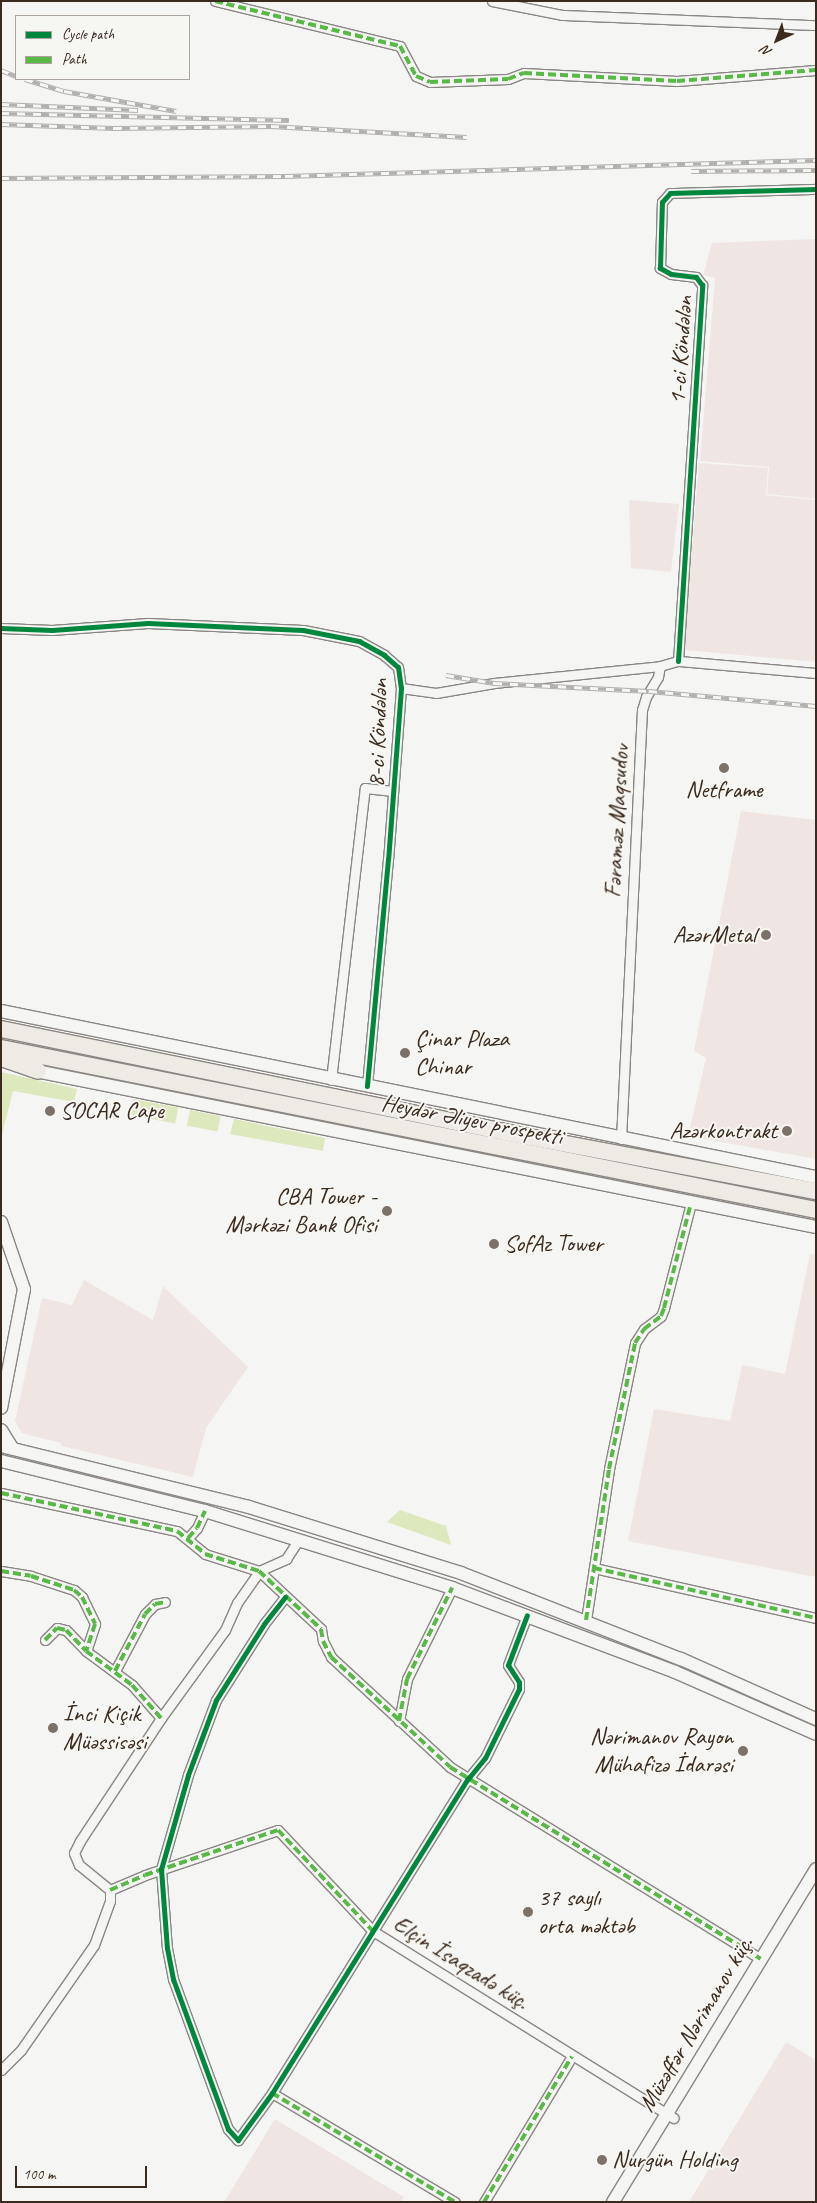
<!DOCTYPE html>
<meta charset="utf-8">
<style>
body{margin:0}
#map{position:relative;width:817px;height:2203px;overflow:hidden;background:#f5f5f3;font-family:Caveat,sans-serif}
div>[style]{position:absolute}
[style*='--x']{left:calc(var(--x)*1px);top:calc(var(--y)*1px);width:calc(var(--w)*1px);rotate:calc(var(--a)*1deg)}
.built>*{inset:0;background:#efe6e3}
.green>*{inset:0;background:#dee8bd;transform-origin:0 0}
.roads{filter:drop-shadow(1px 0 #8a8683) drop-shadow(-1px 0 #8a8683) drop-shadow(0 1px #8a8683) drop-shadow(0 -1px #8a8683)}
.street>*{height:9px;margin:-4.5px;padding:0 4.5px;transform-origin:4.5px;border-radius:4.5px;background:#f5f5f3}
.secondary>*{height:12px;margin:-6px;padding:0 6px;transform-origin:6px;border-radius:6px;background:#f5f5f3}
.highway>*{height:16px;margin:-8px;padding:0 8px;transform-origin:8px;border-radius:8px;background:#eeebe4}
.rail>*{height:4.5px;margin-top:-2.25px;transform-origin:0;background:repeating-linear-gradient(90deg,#f6f6f2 0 8px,#b2b0ae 0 16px);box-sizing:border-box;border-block:1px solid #b2b0ae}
.quiet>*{height:4px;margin-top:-2px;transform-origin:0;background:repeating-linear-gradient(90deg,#58b947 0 8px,transparent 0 12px)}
.cycleway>*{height:5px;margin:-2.5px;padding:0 2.5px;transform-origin:2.5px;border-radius:2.5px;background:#00873e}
.dots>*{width:14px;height:14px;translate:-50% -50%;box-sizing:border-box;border:2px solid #f6f6f2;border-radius:50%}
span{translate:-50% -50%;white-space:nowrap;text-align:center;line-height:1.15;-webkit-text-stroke:4px #f6f6f2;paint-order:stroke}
.street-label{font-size:24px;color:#3b2a1e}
.poi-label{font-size:24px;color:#3b2a1e}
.right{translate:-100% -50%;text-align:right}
.left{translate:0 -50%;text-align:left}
.frame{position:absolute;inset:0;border:2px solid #3b2a1e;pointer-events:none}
.legend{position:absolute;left:15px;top:15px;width:175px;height:65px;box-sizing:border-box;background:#f6f6f2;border:1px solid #aba49d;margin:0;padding:6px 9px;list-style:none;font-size:15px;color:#3b2a1e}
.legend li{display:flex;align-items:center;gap:10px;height:25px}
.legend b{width:25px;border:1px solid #aba49d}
.north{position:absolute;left:752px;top:15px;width:50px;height:50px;-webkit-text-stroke:4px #f6f6f2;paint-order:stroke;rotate:223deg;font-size:14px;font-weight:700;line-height:20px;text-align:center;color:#3b2a1e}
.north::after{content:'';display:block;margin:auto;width:18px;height:22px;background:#3b2a1e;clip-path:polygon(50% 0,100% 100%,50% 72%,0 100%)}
.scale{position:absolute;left:15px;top:2166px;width:132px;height:22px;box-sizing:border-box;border:2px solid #3b2a1e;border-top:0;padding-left:6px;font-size:15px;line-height:18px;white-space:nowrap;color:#3b2a1e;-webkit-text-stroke:4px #f6f6f2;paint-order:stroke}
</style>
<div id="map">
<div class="built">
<i style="clip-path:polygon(816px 239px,816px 499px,767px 494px,769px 467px,700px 461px,715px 278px,703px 275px,712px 243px)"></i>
<i style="clip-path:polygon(699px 463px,768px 468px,766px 495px,816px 500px,816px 662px,684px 650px)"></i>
<i style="clip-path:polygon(629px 500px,679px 504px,671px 572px,631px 568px)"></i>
<i style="clip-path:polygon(741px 811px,816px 820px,816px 1159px,688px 1136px,706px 1058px,694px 1051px)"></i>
<i style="clip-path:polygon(810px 1254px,816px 1255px,816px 1577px,628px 1541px,654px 1409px,730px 1421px,742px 1365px,785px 1374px)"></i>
<i style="clip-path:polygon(84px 1280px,153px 1320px,163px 1286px,248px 1367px,206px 1428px,193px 1477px,61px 1446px,61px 1443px,22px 1433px,15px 1421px,42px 1298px,72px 1305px)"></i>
<i style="clip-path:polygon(786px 2042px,816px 2060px,816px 2202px,689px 2202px)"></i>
<i style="clip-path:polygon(275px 2119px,404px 2197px,401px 2202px,224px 2202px)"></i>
</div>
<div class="green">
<i style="clip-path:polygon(1px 1072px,77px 1089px,74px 1102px,13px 1091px,1px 1138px)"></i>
<i style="left:133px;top:1099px;width:46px;height:16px;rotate:11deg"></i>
<i style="left:190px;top:1110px;width:31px;height:16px;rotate:11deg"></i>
<i style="clip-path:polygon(234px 1119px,325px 1138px,323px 1151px,230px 1134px)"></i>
<i style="clip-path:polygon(400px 1510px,446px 1526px,451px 1545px,387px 1522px)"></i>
</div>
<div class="roads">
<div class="street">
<i style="--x:215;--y:1;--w:190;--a:13.7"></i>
<i style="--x:400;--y:46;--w:34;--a:62"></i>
<i style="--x:416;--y:76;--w:15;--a:23"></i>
<i style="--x:430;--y:82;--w:78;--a:-2.2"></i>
<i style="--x:508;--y:79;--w:17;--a:-21"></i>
<i style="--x:524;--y:73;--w:153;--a:3"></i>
<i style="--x:677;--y:81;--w:139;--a:-4.5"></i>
<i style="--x:492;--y:1;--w:71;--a:11.3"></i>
<i style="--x:562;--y:15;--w:254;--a:2.3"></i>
<i style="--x:1;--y:628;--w:51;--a:2.2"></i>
<i style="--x:52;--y:630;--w:96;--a:-4.2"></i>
<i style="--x:148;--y:623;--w:155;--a:2.6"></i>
<i style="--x:303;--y:630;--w:57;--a:11.1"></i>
<i style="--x:359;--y:641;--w:29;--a:29"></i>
<i style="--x:384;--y:655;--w:18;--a:41"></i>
<i style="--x:398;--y:667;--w:21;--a:82"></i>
<i style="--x:401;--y:688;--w:171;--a:94.3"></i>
<i style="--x:388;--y:859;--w:228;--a:95.3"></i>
<i style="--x:678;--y:661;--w:377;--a:-86.3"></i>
<i style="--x:702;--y:285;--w:10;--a:-127"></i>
<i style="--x:696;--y:277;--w:25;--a:-173"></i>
<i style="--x:671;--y:274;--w:13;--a:-151"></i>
<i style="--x:660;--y:268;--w:66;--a:-88.3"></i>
<i style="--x:662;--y:202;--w:12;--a:-48"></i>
<i style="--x:670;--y:193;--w:146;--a:-1.6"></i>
<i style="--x:401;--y:688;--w:35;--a:8"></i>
<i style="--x:436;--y:693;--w:59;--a:-9.8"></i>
<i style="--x:494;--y:683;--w:167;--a:-5.8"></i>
<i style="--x:331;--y:1080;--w:294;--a:-83.4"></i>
<i style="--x:365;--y:788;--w:28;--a:6"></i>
<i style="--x:621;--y:1139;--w:430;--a:-87.2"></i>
<i style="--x:642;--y:710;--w:14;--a:-73"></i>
<i style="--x:646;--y:697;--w:23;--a:-59"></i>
<i style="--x:658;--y:677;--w:11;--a:-80"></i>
<i style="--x:660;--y:666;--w:19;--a:-16"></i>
<i style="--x:678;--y:661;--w:139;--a:5"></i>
<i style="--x:1;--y:1493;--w:180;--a:12.2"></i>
<i style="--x:177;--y:1531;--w:36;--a:39"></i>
<i style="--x:205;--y:1554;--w:57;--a:17.5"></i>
<i style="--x:259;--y:1571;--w:85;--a:43.1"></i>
<i style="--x:321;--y:1629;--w:12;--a:81"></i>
<i style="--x:323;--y:1641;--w:18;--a:63"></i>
<i style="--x:331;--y:1657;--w:162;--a:42.7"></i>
<i style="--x:450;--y:1767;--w:365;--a:31.7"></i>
<i style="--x:188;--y:1538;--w:13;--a:-48"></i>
<i style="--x:197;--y:1528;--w:19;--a:-65"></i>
<i style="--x:594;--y:1568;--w:228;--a:12.7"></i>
<i style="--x:1;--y:1571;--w:30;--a:9"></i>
<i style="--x:31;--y:1576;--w:45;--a:18"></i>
<i style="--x:74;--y:1590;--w:11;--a:41"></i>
<i style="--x:82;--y:1597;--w:30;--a:64"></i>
<i style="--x:95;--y:1624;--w:28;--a:108"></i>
<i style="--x:285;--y:1597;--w:34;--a:128"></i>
<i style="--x:264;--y:1624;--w:90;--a:122.3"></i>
<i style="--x:216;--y:1700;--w:80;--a:110.5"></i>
<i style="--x:188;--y:1775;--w:98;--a:106"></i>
<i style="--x:161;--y:1869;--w:79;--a:85.7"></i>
<i style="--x:167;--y:1948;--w:32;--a:79"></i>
<i style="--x:173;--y:1979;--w:160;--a:69.9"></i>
<i style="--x:228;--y:2129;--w:15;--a:48"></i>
<i style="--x:238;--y:2140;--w:58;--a:-54.1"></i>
<i style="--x:272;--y:2093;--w:369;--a:-58.1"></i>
<i style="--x:467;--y:1780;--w:28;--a:-51"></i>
<i style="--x:485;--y:1758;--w:77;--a:-63.8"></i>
<i style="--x:519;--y:1689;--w:7;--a:-90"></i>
<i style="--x:519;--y:1682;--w:20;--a:-123"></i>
<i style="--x:508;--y:1665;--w:53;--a:-69.2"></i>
<i style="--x:586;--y:1620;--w:153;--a:-81.3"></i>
<i style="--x:609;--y:1469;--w:129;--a:-78.3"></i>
<i style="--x:635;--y:1343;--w:17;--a:-57"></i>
<i style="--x:644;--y:1329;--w:21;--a:-37"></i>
<i style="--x:661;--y:1316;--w:9;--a:-69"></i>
<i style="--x:664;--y:1308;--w:108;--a:-75.6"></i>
<i style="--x:45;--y:1640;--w:17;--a:-45"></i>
<i style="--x:57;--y:1628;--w:9;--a:13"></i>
<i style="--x:66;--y:1630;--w:29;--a:46"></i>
<i style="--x:86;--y:1651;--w:57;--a:36.5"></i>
<i style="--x:132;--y:1685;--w:44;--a:48.7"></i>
<i style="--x:115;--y:1671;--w:64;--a:-62.2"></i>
<i style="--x:145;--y:1614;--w:14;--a:-45"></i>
<i style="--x:155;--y:1604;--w:10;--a:-11"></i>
<i style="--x:399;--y:1721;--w:43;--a:-79.2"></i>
<i style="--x:407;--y:1679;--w:102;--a:-63.7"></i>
<i style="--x:110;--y:1890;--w:38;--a:-23"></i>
<i style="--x:145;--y:1875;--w:140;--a:-18.7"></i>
<i style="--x:278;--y:1830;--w:139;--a:46.8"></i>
<i style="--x:373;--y:1931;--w:354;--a:31.9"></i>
<i style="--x:110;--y:1890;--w:40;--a:-141"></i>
<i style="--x:79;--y:1865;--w:13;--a:-113"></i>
<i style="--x:74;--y:1853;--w:13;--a:-63"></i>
<i style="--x:80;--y:1841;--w:147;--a:-56.6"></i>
<i style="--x:161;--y:1718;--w:109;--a:-54"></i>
<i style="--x:225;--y:1630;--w:30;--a:-66"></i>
<i style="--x:237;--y:1603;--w:39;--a:-55"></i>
<i style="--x:259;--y:1571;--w:30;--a:-24"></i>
<i style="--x:286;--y:1559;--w:24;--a:-57"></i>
<i style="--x:1;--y:2070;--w:28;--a:-45"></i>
<i style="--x:21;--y:2050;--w:128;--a:-55.2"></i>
<i style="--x:94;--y:1945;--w:47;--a:-70"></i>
<i style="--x:110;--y:1901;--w:11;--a:-90"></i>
<i style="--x:272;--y:2093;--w:213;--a:30.8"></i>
<i style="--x:484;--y:2202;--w:170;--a:-58.9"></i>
</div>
<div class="secondary">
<i style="--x:1;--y:1011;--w:832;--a:11.51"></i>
<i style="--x:31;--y:1070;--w:801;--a:11.31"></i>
<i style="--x:1;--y:1222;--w:71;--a:71.1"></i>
<i style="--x:24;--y:1289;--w:121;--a:100.9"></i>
<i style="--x:1;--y:1430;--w:22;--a:58"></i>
<i style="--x:1;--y:1446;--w:255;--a:13.8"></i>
<i style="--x:249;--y:1507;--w:222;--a:17.3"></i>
<i style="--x:461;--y:1573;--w:236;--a:21.4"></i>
<i style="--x:681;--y:1659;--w:148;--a:24"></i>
<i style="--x:1;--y:1461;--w:210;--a:13.8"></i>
<i style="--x:205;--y:1511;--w:259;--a:17.3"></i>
<i style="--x:452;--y:1588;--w:238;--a:20.6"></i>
<i style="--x:675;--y:1672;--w:154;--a:23.7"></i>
<i style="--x:613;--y:2202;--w:390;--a:-58.6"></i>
</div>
<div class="highway">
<i style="--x:1;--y:1029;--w:534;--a:11.56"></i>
<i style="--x:524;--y:1136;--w:297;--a:10.7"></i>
<i style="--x:1;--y:1048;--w:831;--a:11.24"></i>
<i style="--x:1;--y:1058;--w:39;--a:19"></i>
</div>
</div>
<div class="rail">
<i style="--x:1;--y:70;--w:16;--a:22"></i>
<i style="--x:25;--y:79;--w:41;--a:17.1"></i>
<i style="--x:64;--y:91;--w:114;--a:10.1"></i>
<i style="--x:1;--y:104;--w:137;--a:2.5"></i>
<i style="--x:1;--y:113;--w:288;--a:1.4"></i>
<i style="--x:1;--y:124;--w:113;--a:2"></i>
<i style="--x:114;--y:128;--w:157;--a:-0.7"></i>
<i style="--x:271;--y:126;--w:196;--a:3.2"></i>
<i style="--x:691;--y:171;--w:125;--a:-0.5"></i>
<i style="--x:1;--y:178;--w:284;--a:-0.4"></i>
<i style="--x:285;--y:176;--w:531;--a:-1.73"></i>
<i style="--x:446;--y:675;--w:49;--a:9.5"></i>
<i style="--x:494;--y:683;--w:155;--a:3"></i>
<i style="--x:649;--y:691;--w:168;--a:5.1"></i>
</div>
<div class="quiet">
<i style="--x:215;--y:1;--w:190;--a:13.7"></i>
<i style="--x:400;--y:46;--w:34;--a:62"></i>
<i style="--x:416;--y:76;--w:15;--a:23"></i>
<i style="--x:430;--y:82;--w:78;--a:-2.2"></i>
<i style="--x:508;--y:79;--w:17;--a:-21"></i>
<i style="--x:524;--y:73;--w:153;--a:3"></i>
<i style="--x:677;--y:81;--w:139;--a:-4.5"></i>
<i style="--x:1;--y:1493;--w:180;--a:12.2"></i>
<i style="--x:177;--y:1531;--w:36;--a:39"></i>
<i style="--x:205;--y:1554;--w:57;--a:17.5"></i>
<i style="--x:259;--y:1571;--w:85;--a:43.1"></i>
<i style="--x:321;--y:1629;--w:12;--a:81"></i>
<i style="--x:323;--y:1641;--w:18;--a:63"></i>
<i style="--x:331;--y:1657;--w:162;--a:42.7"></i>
<i style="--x:450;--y:1767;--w:365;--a:31.7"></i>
<i style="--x:188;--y:1538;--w:13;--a:-48"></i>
<i style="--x:197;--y:1528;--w:19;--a:-65"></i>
<i style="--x:594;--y:1568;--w:228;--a:12.7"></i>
<i style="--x:1;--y:1571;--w:30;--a:9"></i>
<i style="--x:31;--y:1576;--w:45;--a:18"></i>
<i style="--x:74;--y:1590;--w:11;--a:41"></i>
<i style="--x:82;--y:1597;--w:30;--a:64"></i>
<i style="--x:95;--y:1624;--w:28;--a:108"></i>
<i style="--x:586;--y:1620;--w:153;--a:-81.3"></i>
<i style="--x:609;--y:1469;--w:129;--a:-78.3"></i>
<i style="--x:635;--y:1343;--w:17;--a:-57"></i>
<i style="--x:644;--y:1329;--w:21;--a:-37"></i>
<i style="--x:661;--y:1316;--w:9;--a:-69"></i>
<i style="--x:664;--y:1308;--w:108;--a:-75.6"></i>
<i style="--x:45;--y:1640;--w:17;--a:-45"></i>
<i style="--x:57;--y:1628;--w:9;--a:13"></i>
<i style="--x:66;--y:1630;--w:29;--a:46"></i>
<i style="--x:86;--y:1651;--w:57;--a:36.5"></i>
<i style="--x:132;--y:1685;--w:44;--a:48.7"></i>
<i style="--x:115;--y:1671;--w:64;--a:-62.2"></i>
<i style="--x:145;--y:1614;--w:14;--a:-45"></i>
<i style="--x:155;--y:1604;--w:10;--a:-11"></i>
<i style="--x:399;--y:1721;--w:43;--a:-79.2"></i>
<i style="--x:407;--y:1679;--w:102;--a:-63.7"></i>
<i style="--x:110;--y:1890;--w:38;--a:-23"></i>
<i style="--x:145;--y:1875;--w:140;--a:-18.7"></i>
<i style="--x:278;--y:1830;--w:139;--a:46.8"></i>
<i style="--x:272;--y:2093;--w:213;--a:30.8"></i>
<i style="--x:484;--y:2202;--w:170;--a:-58.9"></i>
</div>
<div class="cycleway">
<i style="--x:1;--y:628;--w:51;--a:2.2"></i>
<i style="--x:52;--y:630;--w:96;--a:-4.2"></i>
<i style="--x:148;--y:623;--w:155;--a:2.6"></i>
<i style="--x:303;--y:630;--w:57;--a:11.1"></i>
<i style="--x:359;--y:641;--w:29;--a:29"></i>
<i style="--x:384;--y:655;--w:18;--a:41"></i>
<i style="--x:398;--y:667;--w:21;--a:82"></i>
<i style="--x:401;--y:688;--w:171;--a:94.3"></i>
<i style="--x:388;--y:859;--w:228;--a:95.3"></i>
<i style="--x:678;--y:661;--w:377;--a:-86.3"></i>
<i style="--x:702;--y:285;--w:10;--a:-127"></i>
<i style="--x:696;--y:277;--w:25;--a:-173"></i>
<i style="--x:671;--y:274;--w:13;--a:-151"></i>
<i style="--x:660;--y:268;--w:66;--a:-88.3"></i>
<i style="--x:662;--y:202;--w:12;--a:-48"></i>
<i style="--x:670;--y:193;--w:146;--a:-1.6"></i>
<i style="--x:285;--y:1597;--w:34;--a:128"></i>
<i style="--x:264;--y:1624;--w:90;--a:122.3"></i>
<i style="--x:216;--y:1700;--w:80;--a:110.5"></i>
<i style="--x:188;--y:1775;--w:98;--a:106"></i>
<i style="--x:161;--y:1869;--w:79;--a:85.7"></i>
<i style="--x:167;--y:1948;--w:32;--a:79"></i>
<i style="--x:173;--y:1979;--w:160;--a:69.9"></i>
<i style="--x:228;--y:2129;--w:15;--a:48"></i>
<i style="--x:238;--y:2140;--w:58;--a:-54.1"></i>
<i style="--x:272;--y:2093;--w:369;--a:-58.1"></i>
<i style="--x:467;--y:1780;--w:28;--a:-51"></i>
<i style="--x:485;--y:1758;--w:77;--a:-63.8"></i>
<i style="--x:519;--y:1689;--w:7;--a:-90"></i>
<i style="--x:519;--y:1682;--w:20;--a:-123"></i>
<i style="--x:508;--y:1665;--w:53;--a:-69.2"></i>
</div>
<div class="dots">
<i style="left:724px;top:768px;background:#7c7169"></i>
<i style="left:766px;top:935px;background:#7c7169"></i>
<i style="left:405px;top:1053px;background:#7c7169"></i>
<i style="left:50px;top:1111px;background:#7c7169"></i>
<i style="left:787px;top:1131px;background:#7c7169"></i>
<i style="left:387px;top:1211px;background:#7c7169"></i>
<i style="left:494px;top:1244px;background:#7c7169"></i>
<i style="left:53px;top:1728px;background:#7c7169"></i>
<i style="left:743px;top:1751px;background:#7c7169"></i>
<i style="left:528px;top:1912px;background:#7c7169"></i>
<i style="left:602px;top:2160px;background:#7c7169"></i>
</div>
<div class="street-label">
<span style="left:681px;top:350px;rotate:-86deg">1-ci Köndələn</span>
<span style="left:378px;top:733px;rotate:-88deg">8-ci Köndələn</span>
<span style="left:617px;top:821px;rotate:-87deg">Fəraməz Maqsudov</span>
<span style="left:472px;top:1120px;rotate:11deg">Heydər Əliyev prospekti</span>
<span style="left:461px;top:1963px;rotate:32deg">Elçin İsaqzadə küç.</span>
<span style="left:696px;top:2024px;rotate:-59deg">Müzəffər Nərimanov küç.</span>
</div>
<div class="poi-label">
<span style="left:724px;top:790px">Netframe</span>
<span class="right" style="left:756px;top:935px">AzərMetal</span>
<span class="left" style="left:415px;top:1053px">Çinar Plaza<br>Chinar</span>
<span class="left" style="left:60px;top:1111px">SOCAR Cape</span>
<span class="right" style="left:777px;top:1131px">Azərkontrakt</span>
<span class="right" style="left:377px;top:1211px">CBA Tower -<br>Mərkəzi Bank Ofisi</span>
<span class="left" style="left:504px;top:1244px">SofAz Tower</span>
<span class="left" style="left:63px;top:1728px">İnci Kiçik<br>Müəssisəsi</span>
<span class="right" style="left:733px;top:1751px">Nərimanov Rayon<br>Mühafizə İdarəsi</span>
<span class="left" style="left:538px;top:1912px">37 saylı<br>orta məktəb</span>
<span class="left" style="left:612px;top:2160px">Nurgün Holding</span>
</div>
<div class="frame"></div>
<ul class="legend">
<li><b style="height:6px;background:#00873e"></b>Cycle path</li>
<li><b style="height:6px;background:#58b947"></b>Path</li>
</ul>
<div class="north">N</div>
<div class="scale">100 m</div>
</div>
